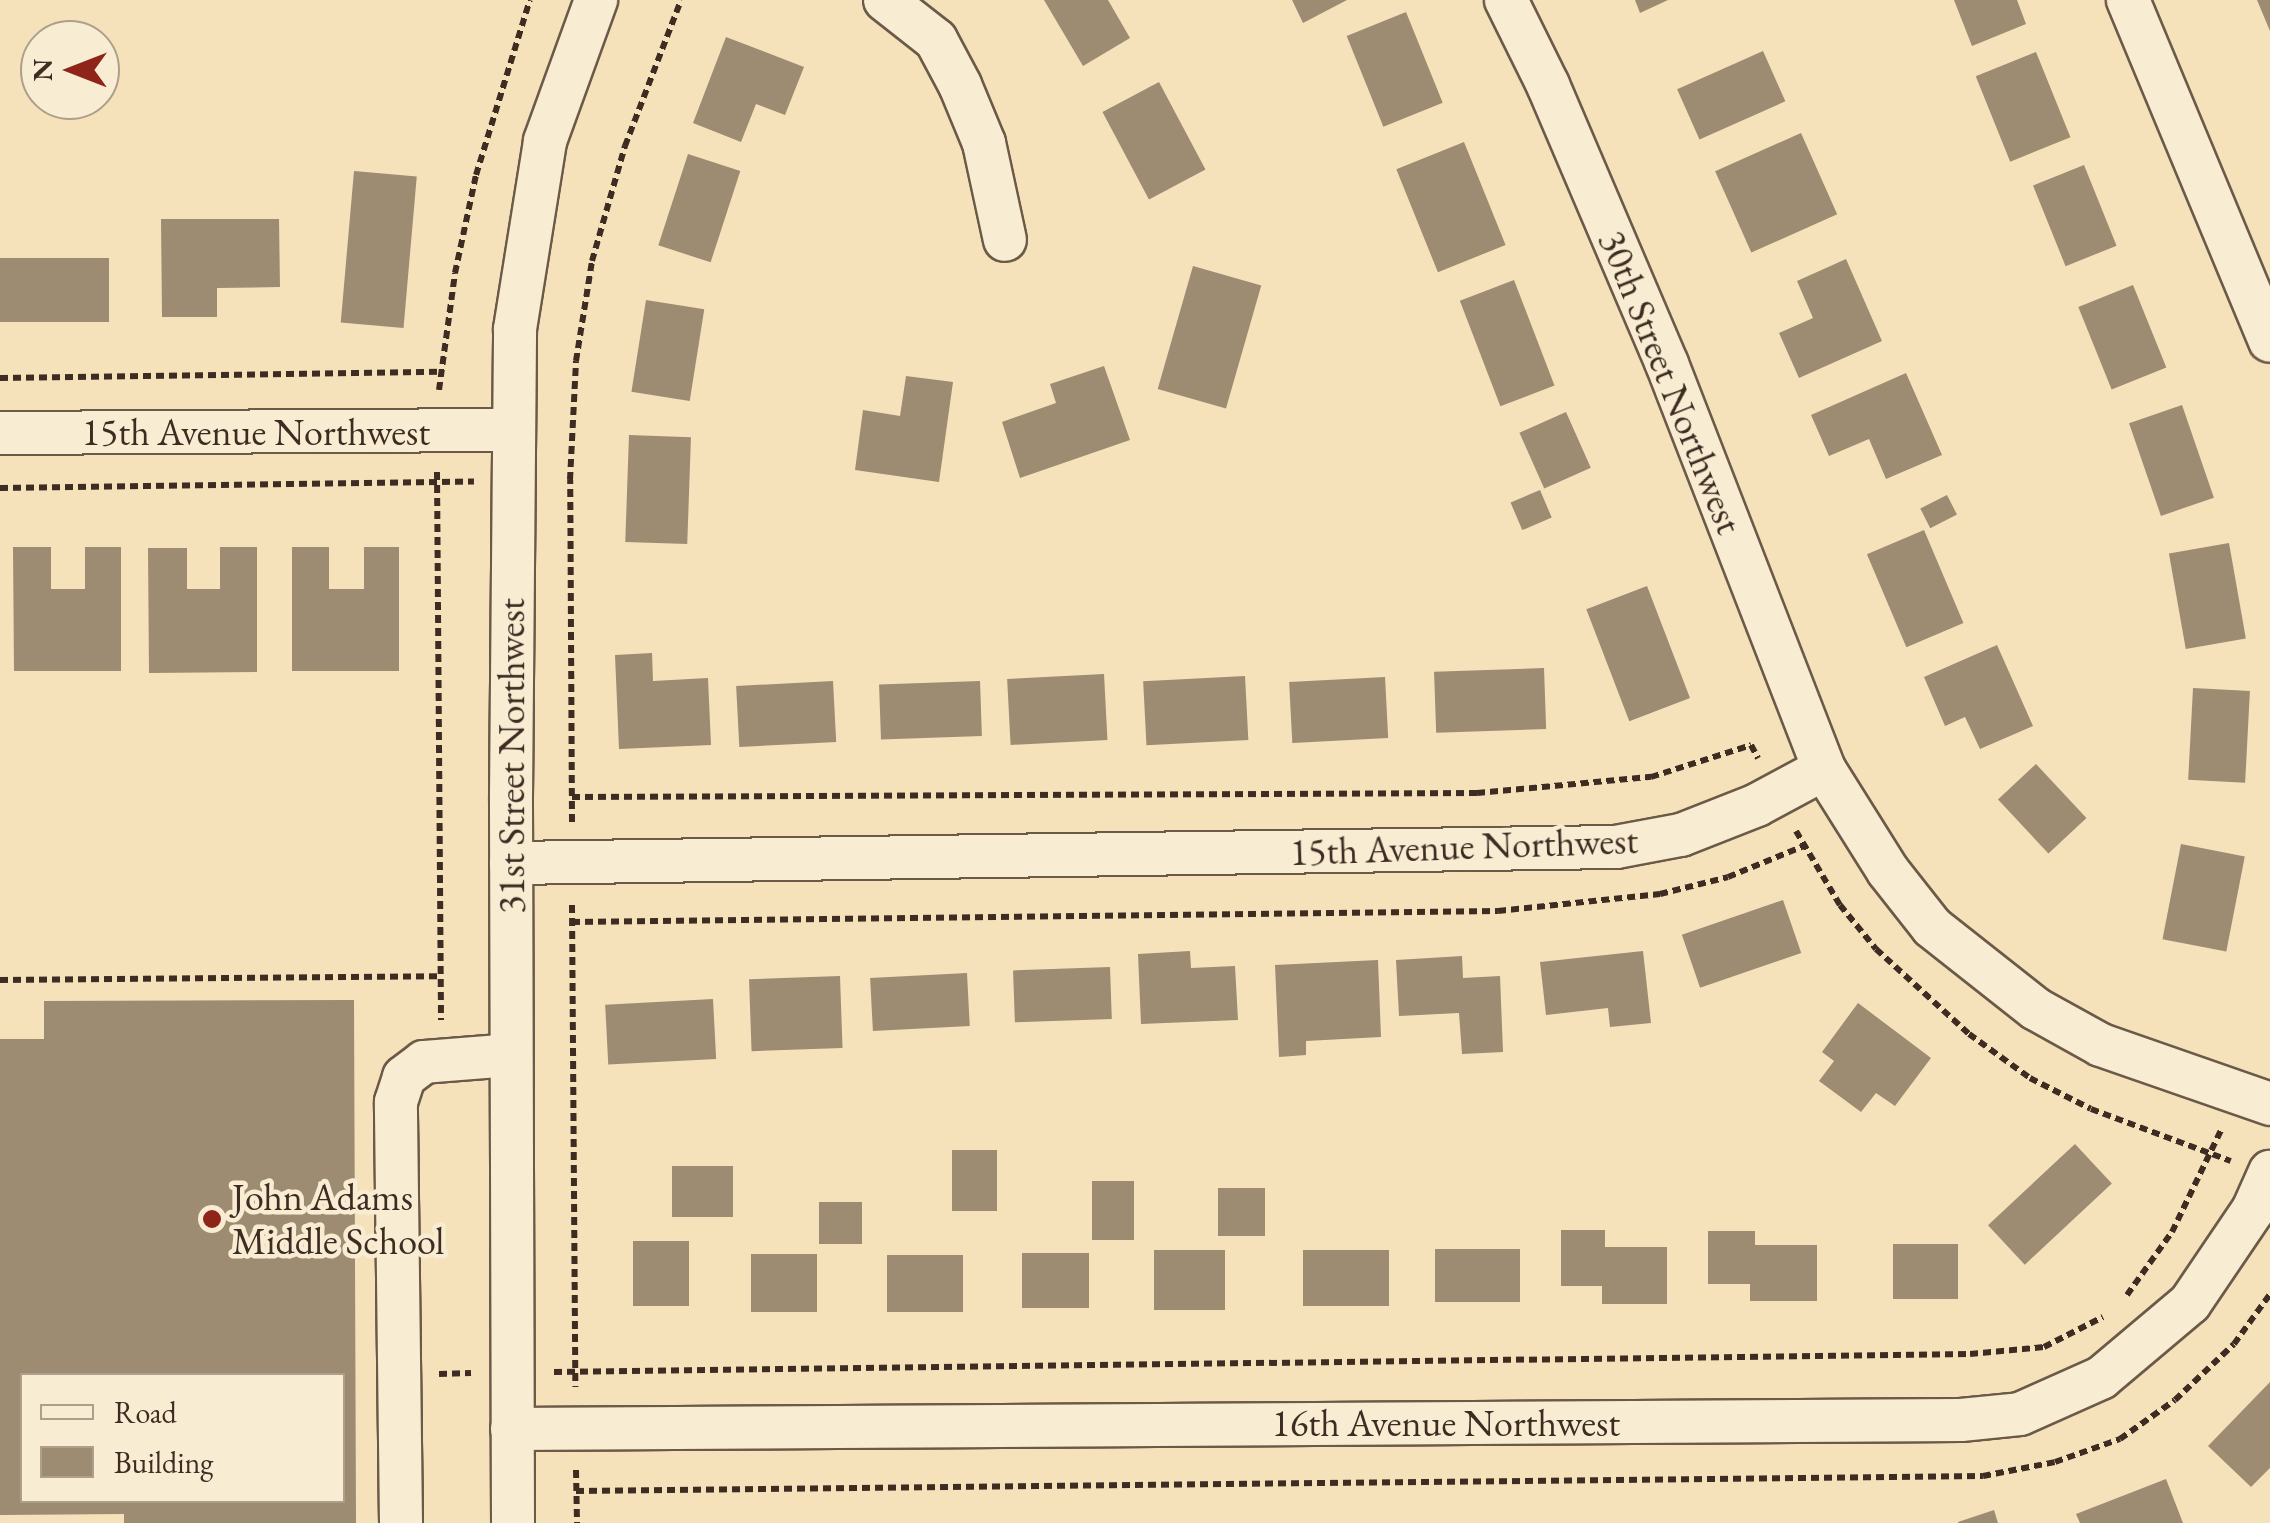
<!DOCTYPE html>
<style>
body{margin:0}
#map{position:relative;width:2270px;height:1523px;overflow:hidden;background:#f5e2ba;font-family:"EB Garamond",serif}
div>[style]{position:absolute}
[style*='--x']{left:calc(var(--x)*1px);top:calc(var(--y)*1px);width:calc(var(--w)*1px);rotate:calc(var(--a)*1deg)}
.building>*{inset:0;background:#9d8b72;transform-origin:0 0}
.path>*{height:6px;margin-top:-3px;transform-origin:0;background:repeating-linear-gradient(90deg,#3e2c23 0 8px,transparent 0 13px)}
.roads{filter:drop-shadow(2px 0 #6c5a49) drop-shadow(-2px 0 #6c5a49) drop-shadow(0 2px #6c5a49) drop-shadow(0 -2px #6c5a49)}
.minor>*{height:42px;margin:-21px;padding:0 21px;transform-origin:21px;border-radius:21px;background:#f8ecd2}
.dots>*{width:28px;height:28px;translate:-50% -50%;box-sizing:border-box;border:5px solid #f8ecd2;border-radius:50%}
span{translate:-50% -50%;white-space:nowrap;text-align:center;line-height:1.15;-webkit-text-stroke:9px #f8ecd2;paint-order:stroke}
.street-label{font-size:38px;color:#3e2c23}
.poi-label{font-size:38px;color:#3e2c23}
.left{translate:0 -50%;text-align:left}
.legend{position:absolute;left:20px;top:1373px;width:325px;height:130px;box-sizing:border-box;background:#f8ecd2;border:2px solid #ae9f8c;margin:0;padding:12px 18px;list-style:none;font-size:30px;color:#3e2c23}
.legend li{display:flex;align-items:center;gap:20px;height:50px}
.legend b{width:50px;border:2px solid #ae9f8c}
.north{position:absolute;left:20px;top:20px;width:100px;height:100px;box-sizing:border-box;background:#f8ecd2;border:2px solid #ae9f8c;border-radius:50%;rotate:270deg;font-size:28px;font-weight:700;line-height:40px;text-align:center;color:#3e2c23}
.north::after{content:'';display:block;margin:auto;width:35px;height:45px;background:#8f2418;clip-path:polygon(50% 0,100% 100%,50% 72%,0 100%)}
</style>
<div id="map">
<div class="building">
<i style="clip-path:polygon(1044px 0,1108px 0,1130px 38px,1083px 66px)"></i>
<i style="clip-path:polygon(1292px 0,1347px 0,1303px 23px)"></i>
<i style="clip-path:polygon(1635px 0,1668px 0,1640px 13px)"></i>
<i style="clip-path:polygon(1954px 0,2017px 0,2026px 24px,1972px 46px)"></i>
<i style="clip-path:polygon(2257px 0,2270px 0,2270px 31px)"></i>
<i style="left:1406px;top:12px;width:98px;height:64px;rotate:68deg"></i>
<i style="clip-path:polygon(726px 37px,804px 67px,785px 115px,756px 104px,741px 142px,693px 123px)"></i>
<i style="left:1763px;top:51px;width:55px;height:94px;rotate:66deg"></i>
<i style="left:2036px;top:52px;width:92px;height:65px;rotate:68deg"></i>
<i style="left:1159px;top:82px;width:99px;height:64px;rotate:62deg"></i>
<i style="left:1801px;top:133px;width:89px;height:94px;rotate:66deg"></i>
<i style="left:1464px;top:142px;width:111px;height:73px;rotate:68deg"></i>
<i style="left:688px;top:154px;width:55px;height:96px;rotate:18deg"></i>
<i style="left:2084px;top:165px;width:87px;height:55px;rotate:68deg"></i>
<i style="left:354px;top:171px;width:63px;height:152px;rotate:5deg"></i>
<i style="clip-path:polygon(161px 219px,279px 219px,280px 287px,217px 288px,217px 317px,162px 317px)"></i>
<i style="left:109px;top:258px;width:64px;height:109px;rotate:90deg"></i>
<i style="clip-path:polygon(1846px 259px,1882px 341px,1799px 378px,1779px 333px,1813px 318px,1797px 281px)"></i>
<i style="left:1193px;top:266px;width:71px;height:128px;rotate:16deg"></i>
<i style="left:1514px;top:280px;width:113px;height:58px;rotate:69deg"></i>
<i style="left:2133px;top:285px;width:89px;height:59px;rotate:68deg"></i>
<i style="left:646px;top:300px;width:59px;height:93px;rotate:9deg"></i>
<i style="clip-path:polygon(1104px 366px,1130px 440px,1020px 478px,1002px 422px,1056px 403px,1050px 384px)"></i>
<i style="clip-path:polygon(1906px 373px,1942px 455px,1886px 479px,1869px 439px,1829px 456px,1811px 415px)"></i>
<i style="clip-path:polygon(906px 376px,953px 382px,939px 482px,855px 470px,863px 410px,900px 416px)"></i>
<i style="left:2182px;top:405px;width:98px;height:56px;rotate:71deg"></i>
<i style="left:1566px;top:412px;width:61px;height:51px;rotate:66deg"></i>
<i style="left:629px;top:435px;width:62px;height:107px;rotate:2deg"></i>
<i style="left:1540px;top:490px;width:30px;height:32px;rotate:67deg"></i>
<i style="left:1947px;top:495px;width:22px;height:30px;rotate:63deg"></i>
<i style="left:1924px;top:530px;width:101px;height:62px;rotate:67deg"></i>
<i style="left:2229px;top:543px;width:97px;height:61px;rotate:80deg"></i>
<i style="clip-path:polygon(13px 547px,51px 547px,51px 589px,85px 589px,85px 547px,121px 547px,121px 671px,14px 671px)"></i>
<i style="clip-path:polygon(220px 547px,257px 547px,257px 672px,149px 673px,148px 548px,187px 548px,187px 589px,220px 589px)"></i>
<i style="clip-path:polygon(292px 547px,329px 547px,329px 589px,364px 589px,364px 547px,399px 547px,399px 671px,292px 671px)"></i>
<i style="left:1647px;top:586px;width:120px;height:65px;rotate:69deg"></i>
<i style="clip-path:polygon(1997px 645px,2033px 726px,1980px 749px,1965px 717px,1945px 726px,1924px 677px)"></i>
<i style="clip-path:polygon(652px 653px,653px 681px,708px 678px,711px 745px,619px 749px,615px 655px)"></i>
<i style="left:1544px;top:668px;width:61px;height:110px;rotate:88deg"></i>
<i style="left:1104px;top:674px;width:66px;height:97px;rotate:87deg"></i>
<i style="left:1245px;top:676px;width:64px;height:102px;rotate:87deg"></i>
<i style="left:1385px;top:677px;width:61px;height:96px;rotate:87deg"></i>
<i style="left:833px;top:681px;width:61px;height:97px;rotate:87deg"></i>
<i style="left:980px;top:681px;width:55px;height:101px;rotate:88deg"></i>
<i style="left:2193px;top:688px;width:57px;height:92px;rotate:3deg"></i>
<i style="left:2036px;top:764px;width:74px;height:52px;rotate:47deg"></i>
<i style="left:2181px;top:844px;width:65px;height:97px;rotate:11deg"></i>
<i style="left:1783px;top:900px;width:56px;height:107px;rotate:71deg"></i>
<i style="clip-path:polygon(1190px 951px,1191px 968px,1235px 966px,1238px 1020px,1141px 1024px,1138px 954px)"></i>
<i style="clip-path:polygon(1643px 951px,1651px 1023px,1610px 1027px,1608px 1008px,1546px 1015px,1540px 962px)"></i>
<i style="clip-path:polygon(1462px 956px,1463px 978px,1500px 976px,1503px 1052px,1462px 1054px,1459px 1013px,1399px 1016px,1396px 960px)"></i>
<i style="clip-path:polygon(1378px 960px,1381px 1037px,1306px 1041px,1306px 1055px,1279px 1057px,1275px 965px)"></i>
<i style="left:1110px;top:967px;width:52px;height:97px;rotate:88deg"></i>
<i style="left:967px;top:973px;width:53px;height:97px;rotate:87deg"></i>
<i style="left:840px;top:976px;width:72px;height:91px;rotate:88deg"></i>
<i style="left:713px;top:999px;width:60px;height:108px;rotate:87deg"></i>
<i style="clip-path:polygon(evenodd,354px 1000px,356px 1523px,124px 1523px,124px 1514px,0 1515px,0 1039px,44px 1039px,44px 1001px,354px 1000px,22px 1376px,342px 1376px,342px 1500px,22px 1500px,22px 1376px)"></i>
<i style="clip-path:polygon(1858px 1003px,1931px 1058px,1895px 1106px,1876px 1093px,1861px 1112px,1819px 1081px,1834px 1061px,1822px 1052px)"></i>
<i style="left:2075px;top:1144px;width:54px;height:119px;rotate:47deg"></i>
<i style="left:952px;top:1150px;width:45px;height:61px"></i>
<i style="left:672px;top:1166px;width:61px;height:51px"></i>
<i style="left:1092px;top:1181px;width:42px;height:59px"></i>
<i style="left:1218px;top:1188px;width:47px;height:48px"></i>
<i style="left:819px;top:1202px;width:43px;height:42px"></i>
<i style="clip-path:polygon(1561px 1230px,1605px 1230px,1605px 1247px,1667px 1247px,1667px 1304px,1602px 1304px,1602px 1286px,1561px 1286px)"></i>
<i style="clip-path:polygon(1708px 1231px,1755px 1231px,1755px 1245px,1817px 1245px,1817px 1301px,1750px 1301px,1750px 1284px,1708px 1284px)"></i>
<i style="left:633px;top:1241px;width:56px;height:65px"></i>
<i style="left:1893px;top:1244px;width:65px;height:55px"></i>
<i style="left:1435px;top:1249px;width:85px;height:53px"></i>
<i style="left:1154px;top:1250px;width:71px;height:60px"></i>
<i style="left:1303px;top:1250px;width:86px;height:56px"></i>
<i style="left:1022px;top:1253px;width:67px;height:55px"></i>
<i style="left:751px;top:1254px;width:66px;height:58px"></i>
<i style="left:887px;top:1255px;width:76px;height:57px"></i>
<i style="clip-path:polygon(2270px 1382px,2270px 1468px,2251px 1487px,2208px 1446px)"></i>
<i style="clip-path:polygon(2166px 1479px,2183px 1523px,2080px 1523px,2076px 1514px)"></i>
<i style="clip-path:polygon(1994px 1510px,1998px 1523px,1958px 1523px,1958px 1522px)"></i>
</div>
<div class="path">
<i style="--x:0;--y:378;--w:440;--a:-0.8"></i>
<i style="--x:439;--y:390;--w:118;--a:-82.2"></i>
<i style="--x:455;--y:273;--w:100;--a:-77.9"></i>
<i style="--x:476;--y:175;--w:183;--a:-72.9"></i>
<i style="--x:437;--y:472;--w:548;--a:89.58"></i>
<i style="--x:0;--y:488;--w:474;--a:-0.8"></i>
<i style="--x:572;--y:797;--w:905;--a:-0.25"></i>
<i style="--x:1477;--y:793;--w:175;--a:-5.3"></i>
<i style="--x:1651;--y:777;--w:105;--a:-17.7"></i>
<i style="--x:1751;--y:745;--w:15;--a:62"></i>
<i style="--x:572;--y:822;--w:342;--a:-90.3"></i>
<i style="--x:570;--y:480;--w:119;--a:-87.1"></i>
<i style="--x:576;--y:361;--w:101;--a:-80.9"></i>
<i style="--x:592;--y:261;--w:120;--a:-74"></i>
<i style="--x:625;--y:146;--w:156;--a:-69"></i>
<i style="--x:1796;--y:831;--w:86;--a:59.3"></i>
<i style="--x:1840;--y:905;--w:57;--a:50.7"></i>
<i style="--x:1876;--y:949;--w:126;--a:42.4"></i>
<i style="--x:1969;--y:1034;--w:75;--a:35.8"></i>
<i style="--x:2030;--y:1078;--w:68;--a:26.9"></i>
<i style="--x:2091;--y:1109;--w:149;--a:20.4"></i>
<i style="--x:572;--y:905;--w:482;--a:89.6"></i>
<i style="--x:572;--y:922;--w:926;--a:-0.68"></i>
<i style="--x:1498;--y:911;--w:163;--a:-6"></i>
<i style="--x:1660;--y:894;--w:70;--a:-14"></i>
<i style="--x:1728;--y:877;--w:82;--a:-22.2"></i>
<i style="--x:0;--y:980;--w:441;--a:-0.5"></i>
<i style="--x:2127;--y:1295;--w:77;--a:-54.5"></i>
<i style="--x:2172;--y:1232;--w:115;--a:-64.3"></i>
<i style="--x:554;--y:1372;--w:1416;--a:-0.73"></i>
<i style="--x:1970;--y:1354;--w:74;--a:-5.4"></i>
<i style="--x:2044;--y:1347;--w:66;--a:-27"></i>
<i style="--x:439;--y:1374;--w:32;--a:-2"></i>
<i style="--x:576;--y:1470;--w:53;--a:88.9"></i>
<i style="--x:576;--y:1491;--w:1407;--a:-0.61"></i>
<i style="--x:1983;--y:1476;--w:73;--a:-11"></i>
<i style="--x:2055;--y:1462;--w:69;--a:-19.5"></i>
<i style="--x:2120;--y:1439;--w:67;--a:-35.3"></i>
<i style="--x:2175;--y:1400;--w:81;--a:-43.5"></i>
<i style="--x:2234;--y:1344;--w:62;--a:-54.2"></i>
</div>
<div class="roads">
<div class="minor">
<i style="--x:885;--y:0;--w:65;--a:38.1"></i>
<i style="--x:936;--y:40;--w:51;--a:61.9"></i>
<i style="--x:960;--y:85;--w:63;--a:67.5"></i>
<i style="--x:984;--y:143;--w:99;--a:77.8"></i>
<i style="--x:1506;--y:0;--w:95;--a:63.7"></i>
<i style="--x:1548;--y:85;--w:303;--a:66.9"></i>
<i style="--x:1667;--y:364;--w:434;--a:68.8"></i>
<i style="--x:1824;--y:769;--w:120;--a:57.9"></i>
<i style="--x:1888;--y:871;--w:71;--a:51.8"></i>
<i style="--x:1932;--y:927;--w:132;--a:38.3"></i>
<i style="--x:2036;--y:1009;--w:74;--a:29"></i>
<i style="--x:2101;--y:1045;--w:179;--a:19.2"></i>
<i style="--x:2128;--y:0;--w:369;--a:67.4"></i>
<i style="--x:0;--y:433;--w:513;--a:-0.34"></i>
<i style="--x:511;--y:863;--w:1105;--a:-0.83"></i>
<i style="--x:1616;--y:847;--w:66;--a:-10.5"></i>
<i style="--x:1681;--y:835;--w:82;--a:-21.5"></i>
<i style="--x:1757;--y:805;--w:76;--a:-28.2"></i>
<i style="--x:512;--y:1429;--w:1449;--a:-0.36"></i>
<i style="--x:1961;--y:1420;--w:59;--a:-5.8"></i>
<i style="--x:2020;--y:1414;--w:89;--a:-24"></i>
<i style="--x:2101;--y:1378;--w:116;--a:-40.1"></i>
<i style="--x:2190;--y:1303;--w:112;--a:-55.9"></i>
<i style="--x:2253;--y:1210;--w:42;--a:-65.9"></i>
<i style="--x:401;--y:1523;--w:421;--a:-90.7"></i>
<i style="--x:396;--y:1102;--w:26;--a:-72"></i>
<i style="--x:404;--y:1077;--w:25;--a:-37"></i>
<i style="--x:424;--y:1062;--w:87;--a:-4.6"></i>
<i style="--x:513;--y:1523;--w:727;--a:-90.16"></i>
<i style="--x:511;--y:796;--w:467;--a:-89.5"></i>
<i style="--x:515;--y:329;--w:190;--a:-80.9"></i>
<i style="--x:545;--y:141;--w:150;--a:-70.1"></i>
</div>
</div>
<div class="dots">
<i style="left:212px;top:1219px;background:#8f2418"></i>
</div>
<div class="street-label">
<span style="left:1671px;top:382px;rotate:68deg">30th Street Northwest</span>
<span style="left:256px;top:432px">15th Avenue Northwest</span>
<span style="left:511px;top:756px;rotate:-90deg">31st Street Northwest</span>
<span style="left:1464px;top:846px;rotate:-2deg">15th Avenue Northwest</span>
<span style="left:1446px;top:1423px">16th Avenue Northwest</span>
</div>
<div class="poi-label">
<span class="left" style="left:232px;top:1219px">John Adams<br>Middle School</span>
</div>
<ul class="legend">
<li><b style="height:12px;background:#f8ecd2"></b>Road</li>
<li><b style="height:28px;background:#9d8b72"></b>Building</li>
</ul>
<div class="north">N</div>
</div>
